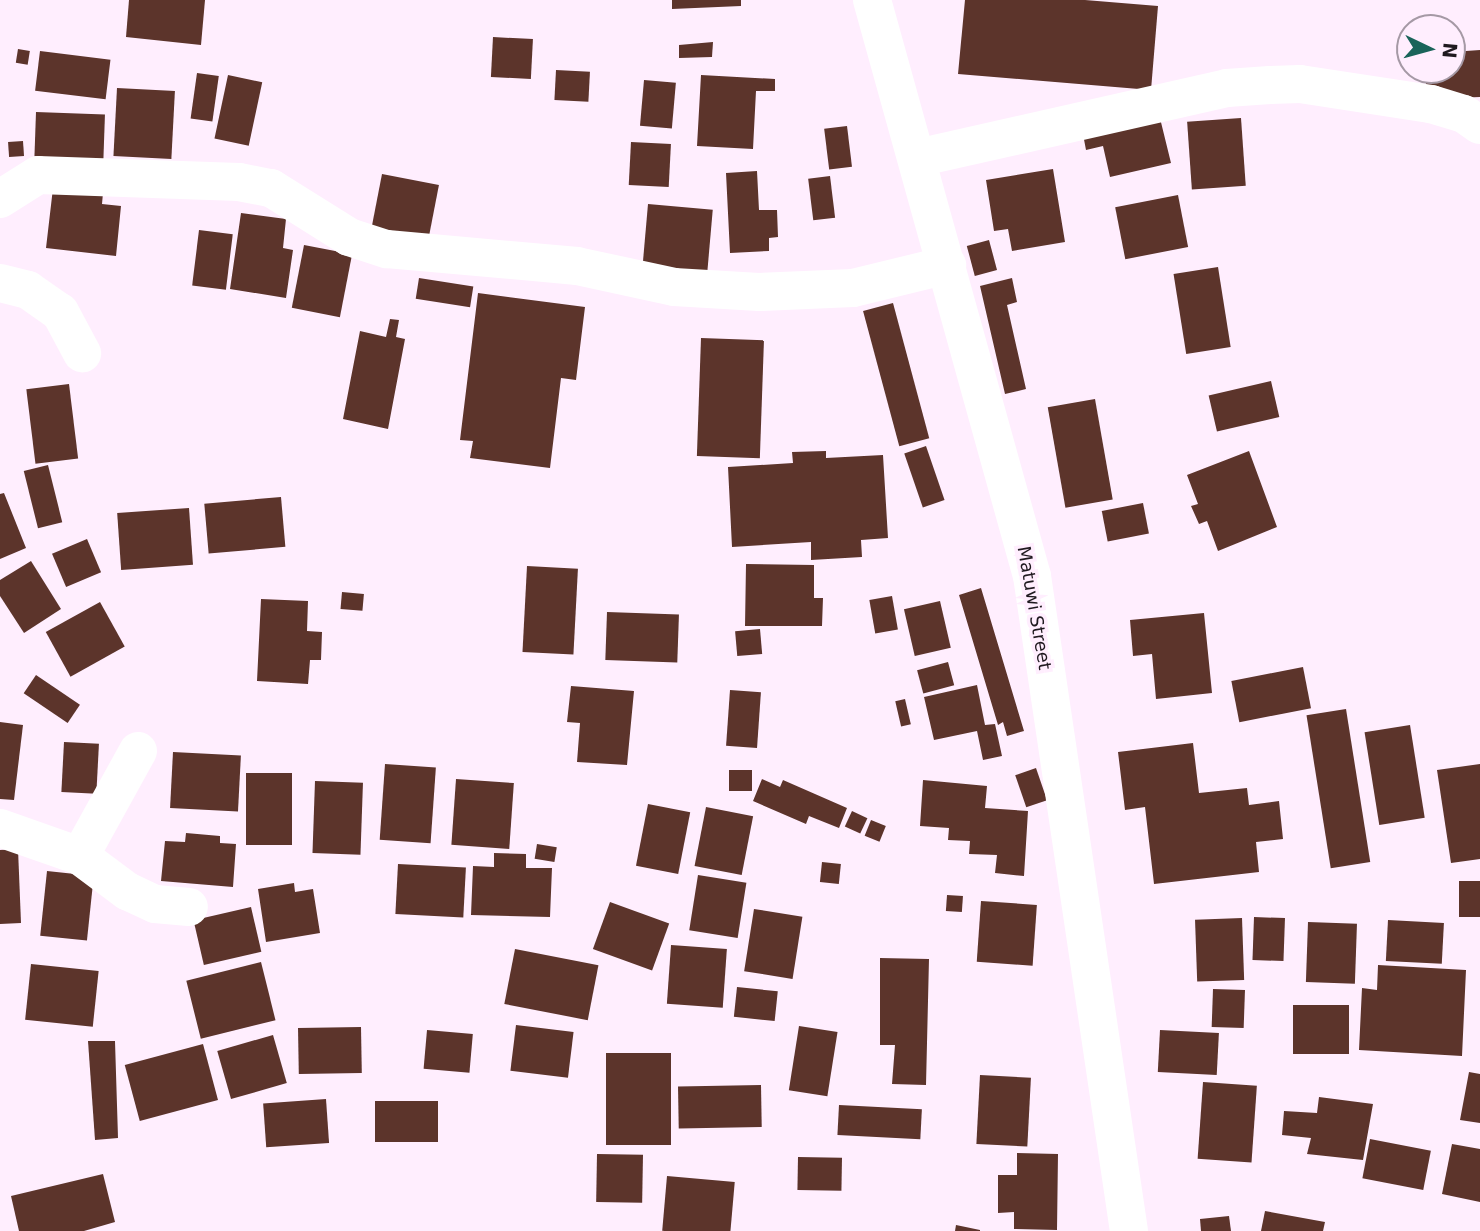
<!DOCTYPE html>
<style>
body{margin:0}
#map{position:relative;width:1480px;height:1231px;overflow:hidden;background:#ffeefe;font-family:"DejaVu Sans",sans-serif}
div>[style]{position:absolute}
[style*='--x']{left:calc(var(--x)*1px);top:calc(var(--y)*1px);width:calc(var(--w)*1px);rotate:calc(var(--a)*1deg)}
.building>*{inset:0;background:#5c342b;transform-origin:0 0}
.minor>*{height:38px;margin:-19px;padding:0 19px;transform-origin:19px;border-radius:19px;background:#fff}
span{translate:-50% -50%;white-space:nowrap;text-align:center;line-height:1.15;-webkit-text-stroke:7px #ffeefe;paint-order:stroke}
.street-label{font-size:18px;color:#1f191f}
.north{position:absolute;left:1396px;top:14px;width:70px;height:70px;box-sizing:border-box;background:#ffeefe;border:2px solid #a599a5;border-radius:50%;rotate:95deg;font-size:19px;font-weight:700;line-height:28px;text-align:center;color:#1f191f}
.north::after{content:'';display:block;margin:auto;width:24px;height:32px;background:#1a645a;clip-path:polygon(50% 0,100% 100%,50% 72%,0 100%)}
</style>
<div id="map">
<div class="building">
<i style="clip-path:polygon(129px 0,205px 0,201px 45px,126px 37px)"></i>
<i style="clip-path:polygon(672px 0,741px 0,741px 6px,672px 9px)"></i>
<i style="clip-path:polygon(965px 0,1085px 0,1158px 6px,1151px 90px,958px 74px)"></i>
<i style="left:493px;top:37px;width:40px;height:40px;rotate:3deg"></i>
<i style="clip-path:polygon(713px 42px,712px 57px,679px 58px,679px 45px)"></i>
<i style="left:18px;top:49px;width:12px;height:14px;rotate:9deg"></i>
<i style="clip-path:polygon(1480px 50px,1480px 97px,1427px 99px,1425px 70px,1452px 70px,1452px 52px)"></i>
<i style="left:40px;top:51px;width:71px;height:40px;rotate:7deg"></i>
<i style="left:556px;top:70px;width:34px;height:30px;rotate:3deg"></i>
<i style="left:197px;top:73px;width:22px;height:46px;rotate:8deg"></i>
<i style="left:228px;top:75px;width:35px;height:65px;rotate:12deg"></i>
<i style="clip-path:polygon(701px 75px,775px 79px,775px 91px,756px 91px,753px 149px,697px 146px)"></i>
<i style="left:644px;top:80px;width:32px;height:46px;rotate:5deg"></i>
<i style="left:117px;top:88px;width:58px;height:68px;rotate:3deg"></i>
<i style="clip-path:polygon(1158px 110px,1171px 163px,1110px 177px,1103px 146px,1086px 150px,1082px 129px)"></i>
<i style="left:36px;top:112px;width:69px;height:46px;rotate:2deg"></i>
<i style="left:1241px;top:118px;width:68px;height:54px;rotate:86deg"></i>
<i style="left:847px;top:126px;width:41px;height:23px;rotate:83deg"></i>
<i style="left:23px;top:141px;width:15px;height:15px;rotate:86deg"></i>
<i style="left:631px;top:142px;width:40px;height:43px;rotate:3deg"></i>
<i style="clip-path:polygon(1053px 169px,1065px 242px,1012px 251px,1008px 229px,994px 231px,986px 180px)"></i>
<i style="clip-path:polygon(757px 171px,759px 210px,777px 210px,778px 237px,769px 238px,769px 251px,730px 253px,726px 173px)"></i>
<i style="left:382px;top:174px;width:58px;height:58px;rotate:11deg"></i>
<i style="left:830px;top:176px;width:42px;height:22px;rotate:83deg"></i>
<i style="clip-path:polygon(53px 188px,103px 193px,102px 204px,121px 206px,116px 256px,46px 248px)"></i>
<i style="left:1178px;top:195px;width:53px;height:64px;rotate:79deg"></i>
<i style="left:648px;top:204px;width:65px;height:67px;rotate:5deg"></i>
<i style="clip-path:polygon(241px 213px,286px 219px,283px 248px,293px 250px,286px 298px,230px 289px)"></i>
<i style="left:199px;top:230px;width:34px;height:56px;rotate:7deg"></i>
<i style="left:989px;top:240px;width:31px;height:23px;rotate:75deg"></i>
<i style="left:304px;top:245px;width:49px;height:64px;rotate:11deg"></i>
<i style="left:1218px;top:267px;width:81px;height:45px;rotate:81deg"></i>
<i style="left:419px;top:278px;width:55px;height:21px;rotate:9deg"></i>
<i style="clip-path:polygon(1012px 278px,1017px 302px,1007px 305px,1026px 389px,1005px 394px,980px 286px)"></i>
<i style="clip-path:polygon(478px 293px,585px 307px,576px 380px,561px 378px,550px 468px,470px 458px,473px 441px,460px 440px)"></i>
<i style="left:893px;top:303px;width:140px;height:31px;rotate:75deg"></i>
<i style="clip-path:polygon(390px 319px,399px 320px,396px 337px,405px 339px,388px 429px,343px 419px,360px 331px,386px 337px)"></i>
<i style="left:701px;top:338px;width:63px;height:118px;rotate:2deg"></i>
<i style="left:1271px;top:381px;width:37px;height:64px;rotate:77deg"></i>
<i style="left:69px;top:384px;width:75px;height:43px;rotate:83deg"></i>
<i style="left:1095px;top:399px;width:102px;height:48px;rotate:80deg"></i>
<i style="left:926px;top:446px;width:57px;height:23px;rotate:71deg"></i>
<i style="clip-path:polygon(826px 451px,826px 458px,883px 455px,888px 538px,861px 540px,862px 557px,811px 560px,811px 542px,732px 547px,728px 467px,793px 463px,792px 452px)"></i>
<i style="clip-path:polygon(1249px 451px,1277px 527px,1218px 551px,1207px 521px,1199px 524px,1191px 506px,1198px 504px,1187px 475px)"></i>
<i style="left:48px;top:465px;width:59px;height:25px;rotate:76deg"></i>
<i style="clip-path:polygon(4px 493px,26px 548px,0 559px,0 494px)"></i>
<i style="left:281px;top:497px;width:50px;height:77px;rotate:85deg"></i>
<i style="left:1143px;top:503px;width:31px;height:42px;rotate:79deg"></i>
<i style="left:189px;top:508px;width:57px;height:72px;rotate:86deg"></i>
<i style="left:87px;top:539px;width:36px;height:38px;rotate:67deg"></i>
<i style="clip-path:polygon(31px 561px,61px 609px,24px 633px,0 596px,0 580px)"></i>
<i style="clip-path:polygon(746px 564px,814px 565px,814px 598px,823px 598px,822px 626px,745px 626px)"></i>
<i style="left:527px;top:566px;width:51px;height:86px;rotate:3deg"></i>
<i style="clip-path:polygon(981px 588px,1024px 731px,1007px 736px,1003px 722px,998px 725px,959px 595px)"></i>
<i style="left:342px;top:592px;width:22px;height:17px;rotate:5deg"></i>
<i style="left:892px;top:596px;width:34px;height:23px;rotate:80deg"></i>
<i style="clip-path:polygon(261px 599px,308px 601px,307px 631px,322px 632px,321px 660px,310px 660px,308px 684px,257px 681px)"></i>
<i style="left:940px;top:601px;width:48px;height:37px;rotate:77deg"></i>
<i style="left:100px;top:602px;width:51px;height:62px;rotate:61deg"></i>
<i style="left:607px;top:612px;width:72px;height:48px;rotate:2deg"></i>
<i style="clip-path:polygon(1204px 613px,1212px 693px,1156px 699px,1152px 654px,1133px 656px,1130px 620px)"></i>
<i style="left:760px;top:629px;width:25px;height:25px;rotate:85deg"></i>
<i style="left:948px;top:662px;width:24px;height:32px;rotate:75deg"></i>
<i style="left:1303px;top:667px;width:42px;height:73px;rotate:79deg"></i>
<i style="left:36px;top:675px;width:53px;height:22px;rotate:34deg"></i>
<i style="clip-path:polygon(977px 685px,985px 725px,995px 724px,1002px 756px,983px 760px,977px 731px,934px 740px,924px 697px)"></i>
<i style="clip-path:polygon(571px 686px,634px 691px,627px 765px,577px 762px,580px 723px,567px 722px)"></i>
<i style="left:730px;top:690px;width:31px;height:56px;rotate:4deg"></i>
<i style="left:905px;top:699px;width:26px;height:10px;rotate:77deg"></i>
<i style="left:1346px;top:709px;width:155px;height:40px;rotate:81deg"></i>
<i style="clip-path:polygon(0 722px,23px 725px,14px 800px,0 799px)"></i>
<i style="left:1410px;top:725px;width:94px;height:46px;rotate:81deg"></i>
<i style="left:64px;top:742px;width:35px;height:50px;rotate:3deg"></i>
<i style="clip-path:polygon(1193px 743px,1199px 793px,1247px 788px,1249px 805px,1279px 801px,1283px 839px,1256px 842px,1259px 872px,1154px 884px,1145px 807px,1125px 810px,1118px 752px)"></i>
<i style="left:173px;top:752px;width:68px;height:56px;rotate:3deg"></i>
<i style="left:385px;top:764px;width:51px;height:76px;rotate:4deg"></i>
<i style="clip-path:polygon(1480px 764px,1480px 859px,1451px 863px,1437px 770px)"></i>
<i style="left:1036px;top:768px;width:34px;height:22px;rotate:71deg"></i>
<i style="left:729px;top:770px;width:23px;height:21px"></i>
<i style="left:246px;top:773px;width:46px;height:72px"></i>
<i style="left:456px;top:779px;width:58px;height:66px;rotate:4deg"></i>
<i style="clip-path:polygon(762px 779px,780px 787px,783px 780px,847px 808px,839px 828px,809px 816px,806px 824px,753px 801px)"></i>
<i style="clip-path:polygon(923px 780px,987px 786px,985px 808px,1028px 811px,1024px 876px,995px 873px,997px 855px,969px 854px,970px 841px,948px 840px,949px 828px,920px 826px)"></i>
<i style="left:315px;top:781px;width:48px;height:72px;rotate:2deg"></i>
<i style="left:648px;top:804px;width:43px;height:63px;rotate:11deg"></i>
<i style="left:706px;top:807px;width:48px;height:60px;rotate:11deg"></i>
<i style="left:852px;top:811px;width:17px;height:17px;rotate:25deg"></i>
<i style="left:871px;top:820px;width:16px;height:17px;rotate:22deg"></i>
<i style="clip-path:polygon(186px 833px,220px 836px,220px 843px,236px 844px,233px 887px,161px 881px,165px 841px,185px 842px)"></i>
<i style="left:537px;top:844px;width:20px;height:15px;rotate:9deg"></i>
<i style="clip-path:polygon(18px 849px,21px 923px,0 924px,0 850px)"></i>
<i style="clip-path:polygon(494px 853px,526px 854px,526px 868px,552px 868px,550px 917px,471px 915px,473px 866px,494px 867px)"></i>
<i style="left:822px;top:862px;width:19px;height:20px;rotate:6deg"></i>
<i style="left:398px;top:864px;width:68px;height:50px;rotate:3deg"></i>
<i style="left:47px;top:871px;width:47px;height:65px;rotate:6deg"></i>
<i style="left:698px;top:875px;width:49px;height:56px;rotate:9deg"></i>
<i style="left:1459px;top:881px;width:21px;height:36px"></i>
<i style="clip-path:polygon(294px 883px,295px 892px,313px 889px,320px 933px,266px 942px,258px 889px)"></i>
<i style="left:947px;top:895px;width:16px;height:16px;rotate:4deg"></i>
<i style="left:981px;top:901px;width:56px;height:61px;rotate:4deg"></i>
<i style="left:610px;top:902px;width:63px;height:50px;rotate:20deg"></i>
<i style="left:251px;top:907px;width:46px;height:59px;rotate:77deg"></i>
<i style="left:754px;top:909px;width:49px;height:63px;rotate:9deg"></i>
<i style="left:1254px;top:917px;width:31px;height:43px;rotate:2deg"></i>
<i style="left:1242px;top:918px;width:62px;height:47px;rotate:88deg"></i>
<i style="left:1388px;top:920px;width:56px;height:41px;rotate:3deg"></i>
<i style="left:1308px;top:922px;width:49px;height:60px;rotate:2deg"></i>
<i style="left:671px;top:945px;width:56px;height:59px;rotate:4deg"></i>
<i style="left:515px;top:949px;width:85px;height:56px;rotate:11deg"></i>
<i style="clip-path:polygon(880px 958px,929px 959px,926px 1085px,892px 1084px,895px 1045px,880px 1045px)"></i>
<i style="left:261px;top:962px;width:60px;height:77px;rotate:76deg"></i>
<i style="left:31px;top:964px;width:68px;height:56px;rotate:6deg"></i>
<i style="clip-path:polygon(1378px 965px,1466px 970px,1462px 1056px,1359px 1050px,1362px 988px,1377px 990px)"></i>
<i style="left:737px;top:987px;width:41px;height:30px;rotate:6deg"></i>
<i style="left:1213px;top:989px;width:32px;height:38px;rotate:2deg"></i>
<i style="left:1293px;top:1005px;width:56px;height:49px"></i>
<i style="left:516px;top:1025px;width:58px;height:46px;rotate:7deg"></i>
<i style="left:799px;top:1026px;width:39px;height:65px;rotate:9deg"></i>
<i style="left:361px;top:1027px;width:46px;height:63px;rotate:89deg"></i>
<i style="left:427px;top:1030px;width:46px;height:39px;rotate:5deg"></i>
<i style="left:1160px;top:1030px;width:59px;height:42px;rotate:3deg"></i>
<i style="left:273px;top:1035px;width:50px;height:58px;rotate:74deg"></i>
<i style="clip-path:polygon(88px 1041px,115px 1041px,118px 1138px,95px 1140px)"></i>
<i style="left:203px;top:1044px;width:58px;height:81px;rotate:75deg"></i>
<i style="left:606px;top:1053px;width:65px;height:92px"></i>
<i style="clip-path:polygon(1469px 1072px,1480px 1074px,1480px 1123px,1460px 1120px)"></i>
<i style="left:980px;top:1075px;width:51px;height:69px;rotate:3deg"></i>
<i style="left:1203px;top:1082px;width:54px;height:77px;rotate:4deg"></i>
<i style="left:761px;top:1085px;width:42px;height:83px;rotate:89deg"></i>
<i style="clip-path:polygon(1319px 1097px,1373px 1104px,1363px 1160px,1307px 1154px,1311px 1138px,1282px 1135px,1284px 1111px,1317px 1113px)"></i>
<i style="left:326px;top:1099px;width:44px;height:63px;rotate:86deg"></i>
<i style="left:375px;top:1101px;width:63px;height:41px"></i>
<i style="left:839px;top:1105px;width:83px;height:30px;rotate:3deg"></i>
<i style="left:1370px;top:1139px;width:62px;height:40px;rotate:11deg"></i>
<i style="clip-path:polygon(1452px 1144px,1480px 1149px,1480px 1202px,1442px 1194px)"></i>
<i style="clip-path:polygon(1017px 1153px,1058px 1154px,1057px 1230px,1014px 1229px,1014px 1212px,998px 1213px,998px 1175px,1017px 1175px)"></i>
<i style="left:597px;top:1154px;width:46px;height:48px;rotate:1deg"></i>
<i style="left:798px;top:1157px;width:44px;height:33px;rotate:1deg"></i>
<i style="clip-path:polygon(103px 1174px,115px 1222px,84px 1231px,19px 1231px,11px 1196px)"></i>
<i style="left:667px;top:1176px;width:68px;height:55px;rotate:5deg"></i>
<i style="clip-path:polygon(1265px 1211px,1325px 1222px,1323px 1231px,1261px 1231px)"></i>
<i style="clip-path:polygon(1229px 1216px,1231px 1231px,1201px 1231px,1200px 1219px)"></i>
<i style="clip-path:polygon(956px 1225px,980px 1230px,980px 1231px,955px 1231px)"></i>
</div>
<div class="minor">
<i style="--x:872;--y:0;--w:598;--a:74.48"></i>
<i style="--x:1032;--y:576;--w:662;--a:81.58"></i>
<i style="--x:917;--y:158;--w:318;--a:-12.7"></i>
<i style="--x:1227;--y:88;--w:43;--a:-4"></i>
<i style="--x:1270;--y:85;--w:30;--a:-2"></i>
<i style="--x:1300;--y:84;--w:133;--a:8.7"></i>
<i style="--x:1431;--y:104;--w:34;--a:17"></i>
<i style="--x:1464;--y:114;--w:19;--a:35"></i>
<i style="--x:0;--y:199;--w:45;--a:-32.3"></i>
<i style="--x:38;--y:175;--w:201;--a:2"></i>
<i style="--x:239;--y:182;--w:33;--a:11"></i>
<i style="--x:271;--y:188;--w:92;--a:32.1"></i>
<i style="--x:349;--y:237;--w:40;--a:18"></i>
<i style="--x:387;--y:249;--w:191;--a:5.1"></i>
<i style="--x:577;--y:266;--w:99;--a:12.2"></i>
<i style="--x:674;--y:287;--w:85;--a:3.4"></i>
<i style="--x:759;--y:292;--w:94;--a:-2.4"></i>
<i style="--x:853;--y:288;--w:97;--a:-13.7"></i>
<i style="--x:0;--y:283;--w:29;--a:14"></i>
<i style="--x:28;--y:290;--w:39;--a:35"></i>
<i style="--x:60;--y:312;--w:47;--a:61.8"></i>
<i style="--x:0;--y:828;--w:85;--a:19.3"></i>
<i style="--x:80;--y:856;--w:59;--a:36.7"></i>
<i style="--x:127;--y:891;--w:31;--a:25"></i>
<i style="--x:155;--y:904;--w:34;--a:5"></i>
<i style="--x:80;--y:856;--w:120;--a:-61.1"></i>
</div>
<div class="street-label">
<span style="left:1034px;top:608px;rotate:80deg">Matuwi Street</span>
</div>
<div class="north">N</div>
</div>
